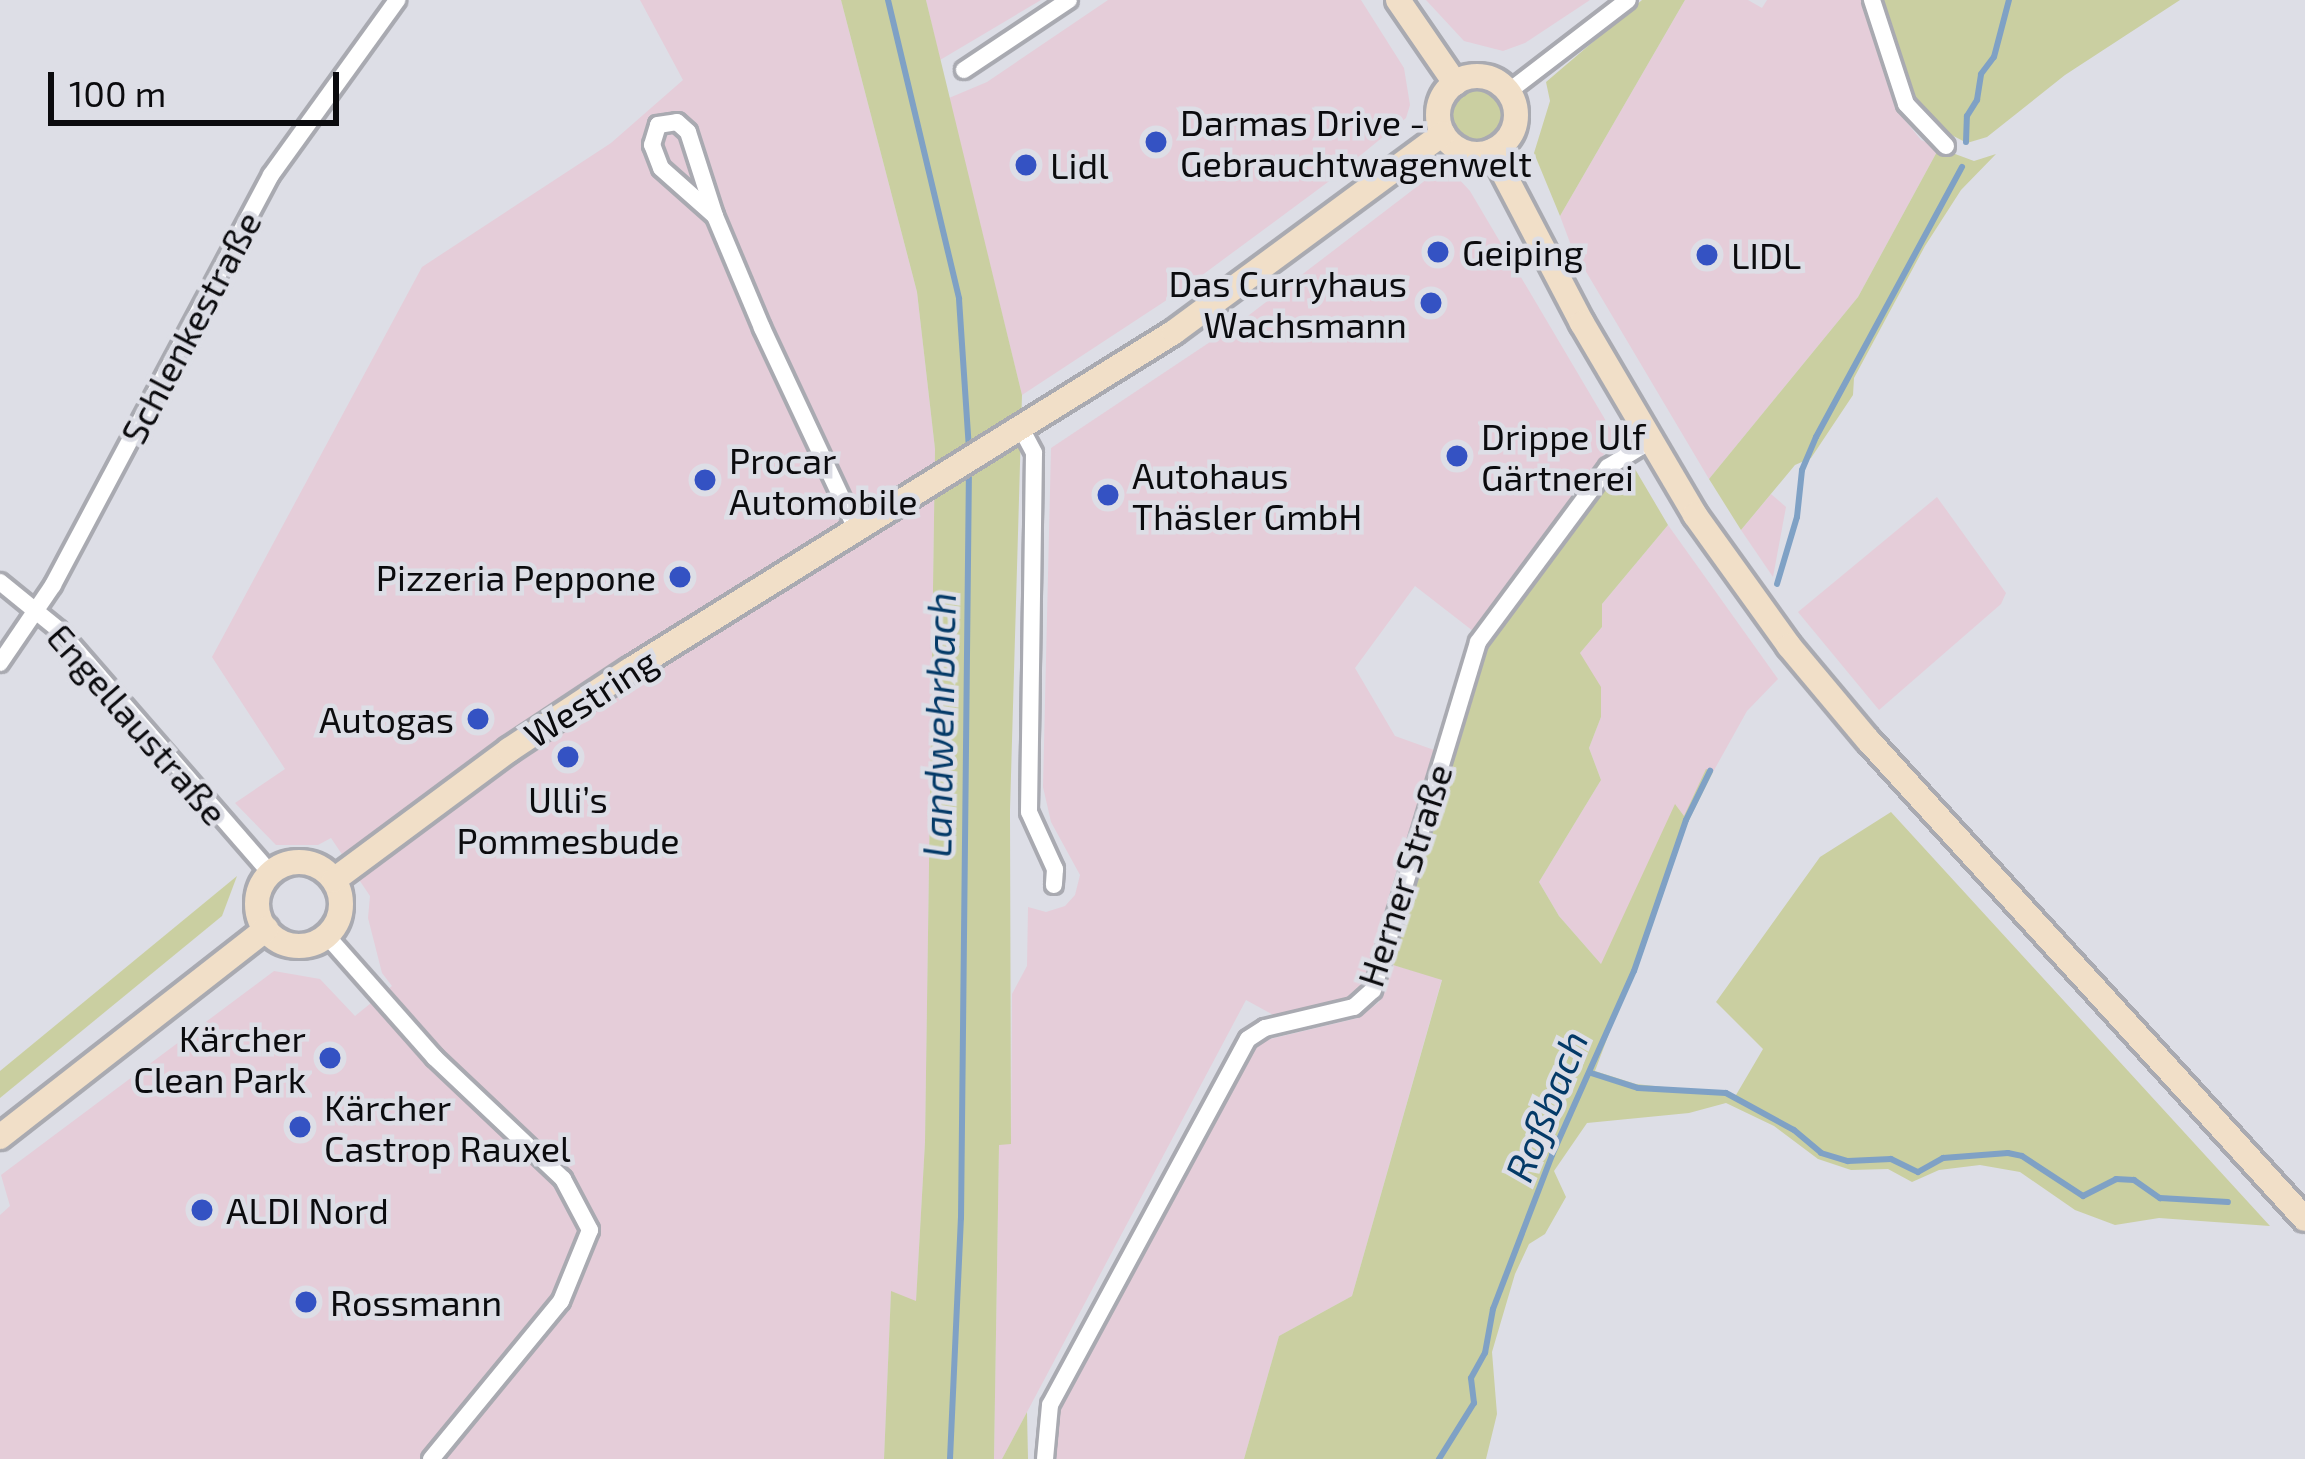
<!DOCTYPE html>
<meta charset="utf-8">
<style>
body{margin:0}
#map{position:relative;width:2305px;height:1459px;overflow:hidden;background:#dddee6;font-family:"Exo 2",sans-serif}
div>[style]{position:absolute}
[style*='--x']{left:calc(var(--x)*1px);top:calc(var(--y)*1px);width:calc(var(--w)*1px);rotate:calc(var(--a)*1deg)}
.commercial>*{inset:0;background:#e5cdd9}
.green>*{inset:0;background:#cacfa1}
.round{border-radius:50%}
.stream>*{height:6px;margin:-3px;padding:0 3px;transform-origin:3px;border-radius:3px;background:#7fa1c5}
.roads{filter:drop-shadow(3px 0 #a9aab1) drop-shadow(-3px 0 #a9aab1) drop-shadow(0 3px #a9aab1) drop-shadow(0 -3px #a9aab1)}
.street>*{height:16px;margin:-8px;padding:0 8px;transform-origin:8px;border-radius:8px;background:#fff}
.secondary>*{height:24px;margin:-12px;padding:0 12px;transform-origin:12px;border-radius:12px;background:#f1dfc8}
.secondary>.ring{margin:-12px;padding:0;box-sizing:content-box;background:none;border:24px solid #f1dfc8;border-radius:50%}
.dots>*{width:33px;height:33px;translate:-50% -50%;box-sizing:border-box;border:6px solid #dddee6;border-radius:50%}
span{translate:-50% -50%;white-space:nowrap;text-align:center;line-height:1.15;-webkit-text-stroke:9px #dddee6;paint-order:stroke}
.poi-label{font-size:36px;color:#0b0b0e}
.left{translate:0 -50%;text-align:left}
.right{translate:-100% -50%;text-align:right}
.street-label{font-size:36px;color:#0b0b0e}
.water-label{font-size:39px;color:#043a68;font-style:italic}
.scale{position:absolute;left:48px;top:72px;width:291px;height:54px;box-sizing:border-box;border:6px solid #0b0b0e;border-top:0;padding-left:15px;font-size:36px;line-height:42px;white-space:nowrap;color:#0b0b0e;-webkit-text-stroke:9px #dddee6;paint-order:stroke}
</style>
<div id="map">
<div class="commercial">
<i style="clip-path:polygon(640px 0,841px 0,917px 292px,935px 449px,925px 1142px,916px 1302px,891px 1292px,884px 1459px,0 1459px,0 1215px,10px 1206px,1px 1175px,274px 971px,320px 979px,355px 1016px,392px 986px,382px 973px,368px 918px,370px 896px,331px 838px,318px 845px,276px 845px,235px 803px,285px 769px,212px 657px,422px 267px,611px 143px,683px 80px)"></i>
<i style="clip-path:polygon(926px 0,1041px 0,940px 60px)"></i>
<i style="clip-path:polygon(1108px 0,1361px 0,1404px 68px,1410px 105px,1406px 118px,1328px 182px,1182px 290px,1022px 395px,949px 98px,987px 82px)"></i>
<i style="clip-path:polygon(1426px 0,1590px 0,1525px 43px,1503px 51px,1464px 41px)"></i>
<i style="clip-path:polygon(1685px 0,1748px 0,1762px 8px,1767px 0,1863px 0,1904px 119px,1921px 140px,1939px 148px,1858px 297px,1709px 479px,1572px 248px,1560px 216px)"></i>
<i style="clip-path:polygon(1442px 174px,1457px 177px,1470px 191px,1616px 438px,1473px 631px,1415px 586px,1355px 668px,1395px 736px,1434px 750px,1366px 984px,1351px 999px,1275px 1016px,1246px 1000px,1002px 1459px,994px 1459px,999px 1144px,1011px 1143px,1012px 994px,1027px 966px,1028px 907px,1046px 912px,1065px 906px,1075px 895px,1080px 875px,1051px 822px,1043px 787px,1051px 448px,1240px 322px,1427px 179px)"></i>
<i style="clip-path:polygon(1771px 494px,1786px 507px,1773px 577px,1741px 530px)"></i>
<i style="clip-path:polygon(1937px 497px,2006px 593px,2001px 604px,1879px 710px,1798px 612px)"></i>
<i style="clip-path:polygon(1668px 525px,1778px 679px,1747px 711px,1713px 772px,1706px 770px,1684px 817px,1675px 806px,1602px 965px,1559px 916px,1539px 882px,1601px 780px,1589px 748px,1601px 717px,1580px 653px,1602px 627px,1602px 604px)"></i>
<i style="clip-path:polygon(1393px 965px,1442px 979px,1352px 1296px,1279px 1336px,1244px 1459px,1056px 1459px,1059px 1413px,1258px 1042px,1358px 1018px,1379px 1002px)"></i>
</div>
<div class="green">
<i style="clip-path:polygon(841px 0,926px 0,1022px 395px,1010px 810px,1011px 1144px,999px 1145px,994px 1459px,884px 1459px,891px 1291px,916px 1301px,925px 1142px,935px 449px,917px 292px)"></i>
<i style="clip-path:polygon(1642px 0,1685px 0,1560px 216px,1534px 153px,1550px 101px,1546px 82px)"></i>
<i style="clip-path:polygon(1881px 0,2180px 0,2065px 75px,1987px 137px,1967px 143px,1932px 125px,1919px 110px)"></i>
<i class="round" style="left:1448px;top:86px;width:56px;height:56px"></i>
<i style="clip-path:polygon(1939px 148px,1974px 161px,1996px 154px,1961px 190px,1925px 246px,1854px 378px,1853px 395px,1811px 458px,1795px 465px,1741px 530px,1709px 479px,1858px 297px)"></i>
<i style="clip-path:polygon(1635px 469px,1668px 525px,1602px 604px,1602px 627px,1580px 653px,1601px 687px,1601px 717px,1589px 748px,1601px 780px,1539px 882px,1559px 916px,1601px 964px,1675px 804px,1684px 816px,1706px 769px,1713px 772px,1688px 822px,1595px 1071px,1636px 1084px,1736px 1095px,1763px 1049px,1716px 1002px,1820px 857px,1891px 812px,2270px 1226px,2159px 1218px,2115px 1225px,2075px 1210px,2020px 1172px,1980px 1165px,1939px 1170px,1912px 1182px,1888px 1169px,1851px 1170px,1818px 1159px,1774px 1126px,1726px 1103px,1689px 1113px,1587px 1123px,1554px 1171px,1566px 1197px,1545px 1234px,1529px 1244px,1515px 1274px,1492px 1352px,1497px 1414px,1486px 1459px,1244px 1459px,1279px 1336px,1352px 1296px,1442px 980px,1393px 965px,1480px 659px,1608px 483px)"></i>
<i style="clip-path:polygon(237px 876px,222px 916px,0 1098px,0 1071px)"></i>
<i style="clip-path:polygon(1027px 1412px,1028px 1459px,1002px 1459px)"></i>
</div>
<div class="stream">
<i style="--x:888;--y:0;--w:307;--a:76.6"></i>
<i style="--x:959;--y:299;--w:151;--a:86.2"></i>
<i style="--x:1966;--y:142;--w:26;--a:-88"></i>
<i style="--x:1967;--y:116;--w:19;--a:-58"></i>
<i style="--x:1977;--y:100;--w:26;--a:-81"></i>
<i style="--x:1981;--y:74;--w:21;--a:-53"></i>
<i style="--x:1994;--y:57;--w:59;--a:-75.3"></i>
<i style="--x:1777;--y:584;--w:70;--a:-73.4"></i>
<i style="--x:1797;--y:517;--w:47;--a:-83.9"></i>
<i style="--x:1802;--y:470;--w:36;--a:-67"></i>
<i style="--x:1816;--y:437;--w:307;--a:-61.6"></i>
<i style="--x:1591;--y:1073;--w:49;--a:17.7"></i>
<i style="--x:1638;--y:1088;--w:88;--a:3.3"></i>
<i style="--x:1726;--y:1093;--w:77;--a:28.6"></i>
<i style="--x:1794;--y:1130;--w:35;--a:40"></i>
<i style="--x:1821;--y:1153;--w:28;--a:17"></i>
<i style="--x:1848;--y:1161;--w:43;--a:-2.7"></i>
<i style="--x:1891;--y:1159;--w:30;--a:26"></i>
<i style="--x:1918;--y:1172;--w:29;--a:-29"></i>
<i style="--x:1943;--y:1158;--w:65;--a:-4.4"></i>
<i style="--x:2008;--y:1153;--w:14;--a:12"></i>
<i style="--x:2022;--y:1156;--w:73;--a:33.3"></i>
<i style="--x:2083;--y:1196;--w:37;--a:-27"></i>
<i style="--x:2116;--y:1179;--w:18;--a:3"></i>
<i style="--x:2134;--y:1180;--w:32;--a:35"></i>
<i style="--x:2160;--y:1198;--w:68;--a:3.4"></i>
<i style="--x:950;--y:1459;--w:241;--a:-87.4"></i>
<i style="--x:961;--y:1218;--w:749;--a:-89.39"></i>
<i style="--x:1439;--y:1459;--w:66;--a:-58"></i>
<i style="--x:1474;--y:1403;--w:25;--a:-97"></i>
<i style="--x:1471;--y:1378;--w:29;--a:-61"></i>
<i style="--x:1485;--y:1353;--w:45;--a:-79.7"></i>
<i style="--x:1493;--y:1309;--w:165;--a:-69"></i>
<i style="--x:1552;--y:1155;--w:201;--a:-66"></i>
<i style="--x:1634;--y:971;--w:160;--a:-71"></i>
<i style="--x:1686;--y:820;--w:55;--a:-63.9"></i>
</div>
<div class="roads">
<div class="street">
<i style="--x:1872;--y:0;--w:109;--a:71.9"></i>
<i style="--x:1906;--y:104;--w:58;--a:46.4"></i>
<i style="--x:964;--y:70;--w:126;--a:-33.7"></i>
<i style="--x:1508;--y:92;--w:151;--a:-37.5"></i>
<i style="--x:715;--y:216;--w:72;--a:-138.4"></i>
<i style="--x:661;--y:168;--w:25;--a:-111"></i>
<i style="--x:652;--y:145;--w:21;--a:-73"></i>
<i style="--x:658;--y:125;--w:19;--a:-9"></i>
<i style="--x:677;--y:122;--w:15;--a:42"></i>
<i style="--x:688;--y:132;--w:88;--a:72.2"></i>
<i style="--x:715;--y:216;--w:121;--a:67.2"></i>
<i style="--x:762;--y:328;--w:224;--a:64.9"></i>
<i style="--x:1022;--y:430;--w:26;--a:62"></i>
<i style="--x:1034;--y:453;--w:359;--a:90.8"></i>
<i style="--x:1029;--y:812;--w:63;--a:65.5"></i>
<i style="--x:1055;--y:869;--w:16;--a:94"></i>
<i style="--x:0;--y:582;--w:76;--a:39.1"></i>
<i style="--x:59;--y:630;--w:323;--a:49"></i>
<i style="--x:0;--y:663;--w:94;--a:-55.8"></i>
<i style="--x:53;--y:585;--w:464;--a:-62"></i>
<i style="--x:271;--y:175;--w:216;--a:-54.2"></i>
<i style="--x:327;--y:936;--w:162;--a:48.5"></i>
<i style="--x:434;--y:1057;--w:178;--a:43.4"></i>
<i style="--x:563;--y:1179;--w:58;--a:62.1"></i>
<i style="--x:590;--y:1230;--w:77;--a:112.2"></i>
<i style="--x:561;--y:1301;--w:205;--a:129.4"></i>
<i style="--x:1045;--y:1459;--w:54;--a:-84.7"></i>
<i style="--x:1050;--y:1405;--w:416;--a:-61.6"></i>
<i style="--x:1248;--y:1039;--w:20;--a:-33"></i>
<i style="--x:1265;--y:1028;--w:91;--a:-13.3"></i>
<i style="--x:1354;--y:1007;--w:25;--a:-42"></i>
<i style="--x:1373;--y:990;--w:363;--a:-73.2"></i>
<i style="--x:1478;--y:642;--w:218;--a:-53.4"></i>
<i style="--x:1608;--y:467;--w:49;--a:-31.8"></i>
</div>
<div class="secondary">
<i style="--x:1398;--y:0;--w:101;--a:55.5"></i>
<i class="ring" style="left:1438px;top:76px;width:54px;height:54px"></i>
<i style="--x:1492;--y:151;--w:194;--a:62.4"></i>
<i style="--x:1582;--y:323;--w:223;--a:59.5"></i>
<i style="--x:1695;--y:515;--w:161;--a:54.3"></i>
<i style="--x:1789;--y:646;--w:123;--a:50"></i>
<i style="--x:1868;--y:740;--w:648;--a:47.63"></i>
<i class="ring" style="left:257px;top:862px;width:60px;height:60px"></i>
<i style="--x:334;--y:880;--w:218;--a:-36.6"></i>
<i style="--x:509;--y:750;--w:145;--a:-33.5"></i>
<i style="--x:630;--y:670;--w:640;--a:-31.85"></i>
<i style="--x:1174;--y:332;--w:334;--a:-36.4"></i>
<i style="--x:0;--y:1137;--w:338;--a:-38"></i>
</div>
</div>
<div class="dots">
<i style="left:1156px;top:142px;background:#3452c3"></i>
<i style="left:1026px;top:165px;background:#3452c3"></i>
<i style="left:1438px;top:252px;background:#3452c3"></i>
<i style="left:1707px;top:255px;background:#3452c3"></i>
<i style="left:1431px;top:303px;background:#3452c3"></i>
<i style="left:1457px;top:456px;background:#3452c3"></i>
<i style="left:705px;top:480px;background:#3452c3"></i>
<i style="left:1108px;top:495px;background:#3452c3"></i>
<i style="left:680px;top:577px;background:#3452c3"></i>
<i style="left:478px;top:719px;background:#3452c3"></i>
<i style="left:568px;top:757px;background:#3452c3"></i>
<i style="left:330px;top:1058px;background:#3452c3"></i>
<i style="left:300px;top:1127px;background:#3452c3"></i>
<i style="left:202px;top:1210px;background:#3452c3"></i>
<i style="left:306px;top:1302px;background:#3452c3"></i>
</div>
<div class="poi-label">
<span class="left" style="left:1180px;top:142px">Darmas Drive -<br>Gebrauchtwagenwelt</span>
<span class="left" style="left:1050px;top:165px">Lidl</span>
<span class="left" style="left:1462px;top:252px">Geiping</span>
<span class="left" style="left:1731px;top:255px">LIDL</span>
<span class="right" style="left:1407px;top:303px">Das Curryhaus<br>Wachsmann</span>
<span class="left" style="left:1481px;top:456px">Drippe Ulf<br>Gärtnerei</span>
<span class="left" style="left:729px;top:480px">Procar<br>Automobile</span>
<span class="left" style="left:1132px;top:495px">Autohaus<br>Thäsler GmbH</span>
<span class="right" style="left:656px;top:577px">Pizzeria Peppone</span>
<span class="right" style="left:454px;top:719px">Autogas</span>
<span style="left:568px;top:819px">Ulli’s<br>Pommesbude</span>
<span class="right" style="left:306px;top:1058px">Kärcher<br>Clean Park</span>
<span class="left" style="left:324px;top:1127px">Kärcher<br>Castrop Rauxel</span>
<span class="left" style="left:226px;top:1210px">ALDI Nord</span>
<span class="left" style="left:330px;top:1302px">Rossmann</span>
</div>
<div class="street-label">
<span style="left:190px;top:327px;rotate:-62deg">Schlenkestraße</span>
<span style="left:590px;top:697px;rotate:-33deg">Westring</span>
<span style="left:138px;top:724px;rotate:49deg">Engellaustraße</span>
<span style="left:1404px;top:875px;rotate:-72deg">Herner Straße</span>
</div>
<div class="water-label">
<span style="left:939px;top:725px;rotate:-89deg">Landwehrbach</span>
<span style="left:1546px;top:1106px;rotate:-68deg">Roßbach</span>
</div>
<div class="scale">100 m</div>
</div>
